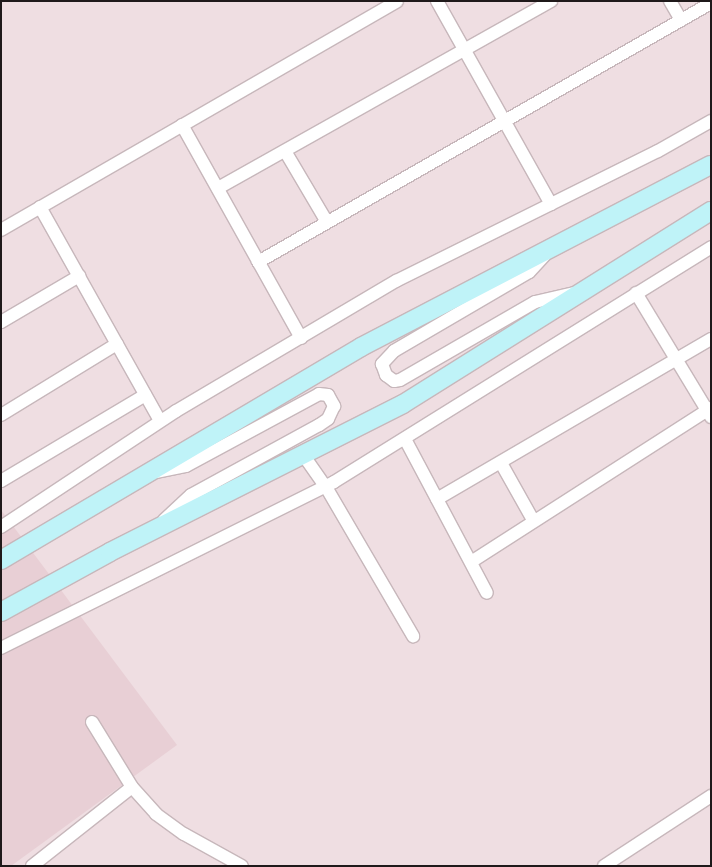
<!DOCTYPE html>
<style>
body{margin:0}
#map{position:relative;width:712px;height:867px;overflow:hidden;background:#efdee2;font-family:Helvetica,sans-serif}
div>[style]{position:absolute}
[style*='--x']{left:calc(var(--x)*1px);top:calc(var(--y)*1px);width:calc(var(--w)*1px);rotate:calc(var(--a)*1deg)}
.built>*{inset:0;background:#e8cfd5}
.roads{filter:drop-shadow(1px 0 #c7b7bb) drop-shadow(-1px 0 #c7b7bb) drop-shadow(0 1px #c7b7bb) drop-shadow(0 -1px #c7b7bb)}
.street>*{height:12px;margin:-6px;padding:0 6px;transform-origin:6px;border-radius:6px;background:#fff}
.secondary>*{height:18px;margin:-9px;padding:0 9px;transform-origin:9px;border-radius:9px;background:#bff3f8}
span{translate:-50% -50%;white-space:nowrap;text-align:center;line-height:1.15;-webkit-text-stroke:4.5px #fff;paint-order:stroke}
.frame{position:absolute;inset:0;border:2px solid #1f191a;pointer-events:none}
</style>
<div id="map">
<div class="built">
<i style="clip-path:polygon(1px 510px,177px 745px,11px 866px,1px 866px)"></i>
</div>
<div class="roads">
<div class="street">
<i style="--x:437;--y:1;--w:233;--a:60.7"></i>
<i style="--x:670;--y:1;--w:22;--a:60"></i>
<i style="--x:182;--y:125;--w:244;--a:60.8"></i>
<i style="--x:285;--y:151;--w:82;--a:59.4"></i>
<i style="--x:218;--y:188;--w:382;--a:-29.3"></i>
<i style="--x:40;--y:207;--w:245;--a:60.7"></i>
<i style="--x:1;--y:230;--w:457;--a:-30"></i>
<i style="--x:545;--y:255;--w:23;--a:133"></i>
<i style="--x:529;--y:272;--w:156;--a:149.7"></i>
<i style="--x:394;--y:351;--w:18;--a:133"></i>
<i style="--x:382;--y:364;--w:12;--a:70"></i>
<i style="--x:386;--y:375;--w:10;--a:37"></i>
<i style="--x:394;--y:381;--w:6;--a:-9"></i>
<i style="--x:400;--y:380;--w:156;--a:-30"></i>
<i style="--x:535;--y:302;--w:40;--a:-13"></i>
<i style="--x:258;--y:262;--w:522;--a:-29.76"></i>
<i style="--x:636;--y:293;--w:145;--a:58.8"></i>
<i style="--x:1;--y:322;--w:91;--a:-30.5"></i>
<i style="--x:1;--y:415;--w:136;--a:-31.5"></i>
<i style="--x:405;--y:439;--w:174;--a:62"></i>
<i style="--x:304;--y:456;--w:38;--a:55"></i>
<i style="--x:326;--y:487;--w:173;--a:59.7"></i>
<i style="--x:501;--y:463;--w:65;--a:60.7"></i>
<i style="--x:157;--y:472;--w:30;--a:-12"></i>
<i style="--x:186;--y:466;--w:151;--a:-28.4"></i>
<i style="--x:319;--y:394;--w:9;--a:6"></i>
<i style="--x:328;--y:395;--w:13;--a:61"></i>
<i style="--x:334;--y:406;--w:14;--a:115"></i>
<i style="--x:328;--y:419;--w:11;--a:146"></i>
<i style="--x:319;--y:425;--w:146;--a:151.3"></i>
<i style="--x:191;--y:495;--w:37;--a:137"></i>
<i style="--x:1;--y:481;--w:168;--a:-30.8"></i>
<i style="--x:437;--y:499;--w:317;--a:-30.3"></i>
<i style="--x:1;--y:527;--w:210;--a:-33.5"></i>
<i style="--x:176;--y:411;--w:256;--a:-30.6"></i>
<i style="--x:396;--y:281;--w:292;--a:-26.4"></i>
<i style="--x:658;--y:151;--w:61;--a:-29.5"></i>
<i style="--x:471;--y:562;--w:285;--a:-32.7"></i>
<i style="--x:1;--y:648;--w:372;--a:-26.5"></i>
<i style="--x:334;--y:482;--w:444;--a:-31.9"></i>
<i style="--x:92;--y:722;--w:76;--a:58.4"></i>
<i style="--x:132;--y:787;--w:36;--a:48"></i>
<i style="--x:156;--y:814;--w:34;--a:36"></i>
<i style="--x:184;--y:834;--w:66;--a:28.9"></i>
<i style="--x:32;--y:866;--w:127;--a:-38.3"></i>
<i style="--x:604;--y:866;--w:128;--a:-33.2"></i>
</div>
<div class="secondary">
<i style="--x:1;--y:560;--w:418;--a:-30.6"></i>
<i style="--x:361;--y:347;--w:394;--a:-27.5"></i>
<i style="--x:1;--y:612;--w:124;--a:-28.8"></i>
<i style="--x:110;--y:552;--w:328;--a:-26.8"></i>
<i style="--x:403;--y:404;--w:363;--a:-32.1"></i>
</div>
</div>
<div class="frame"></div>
</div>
